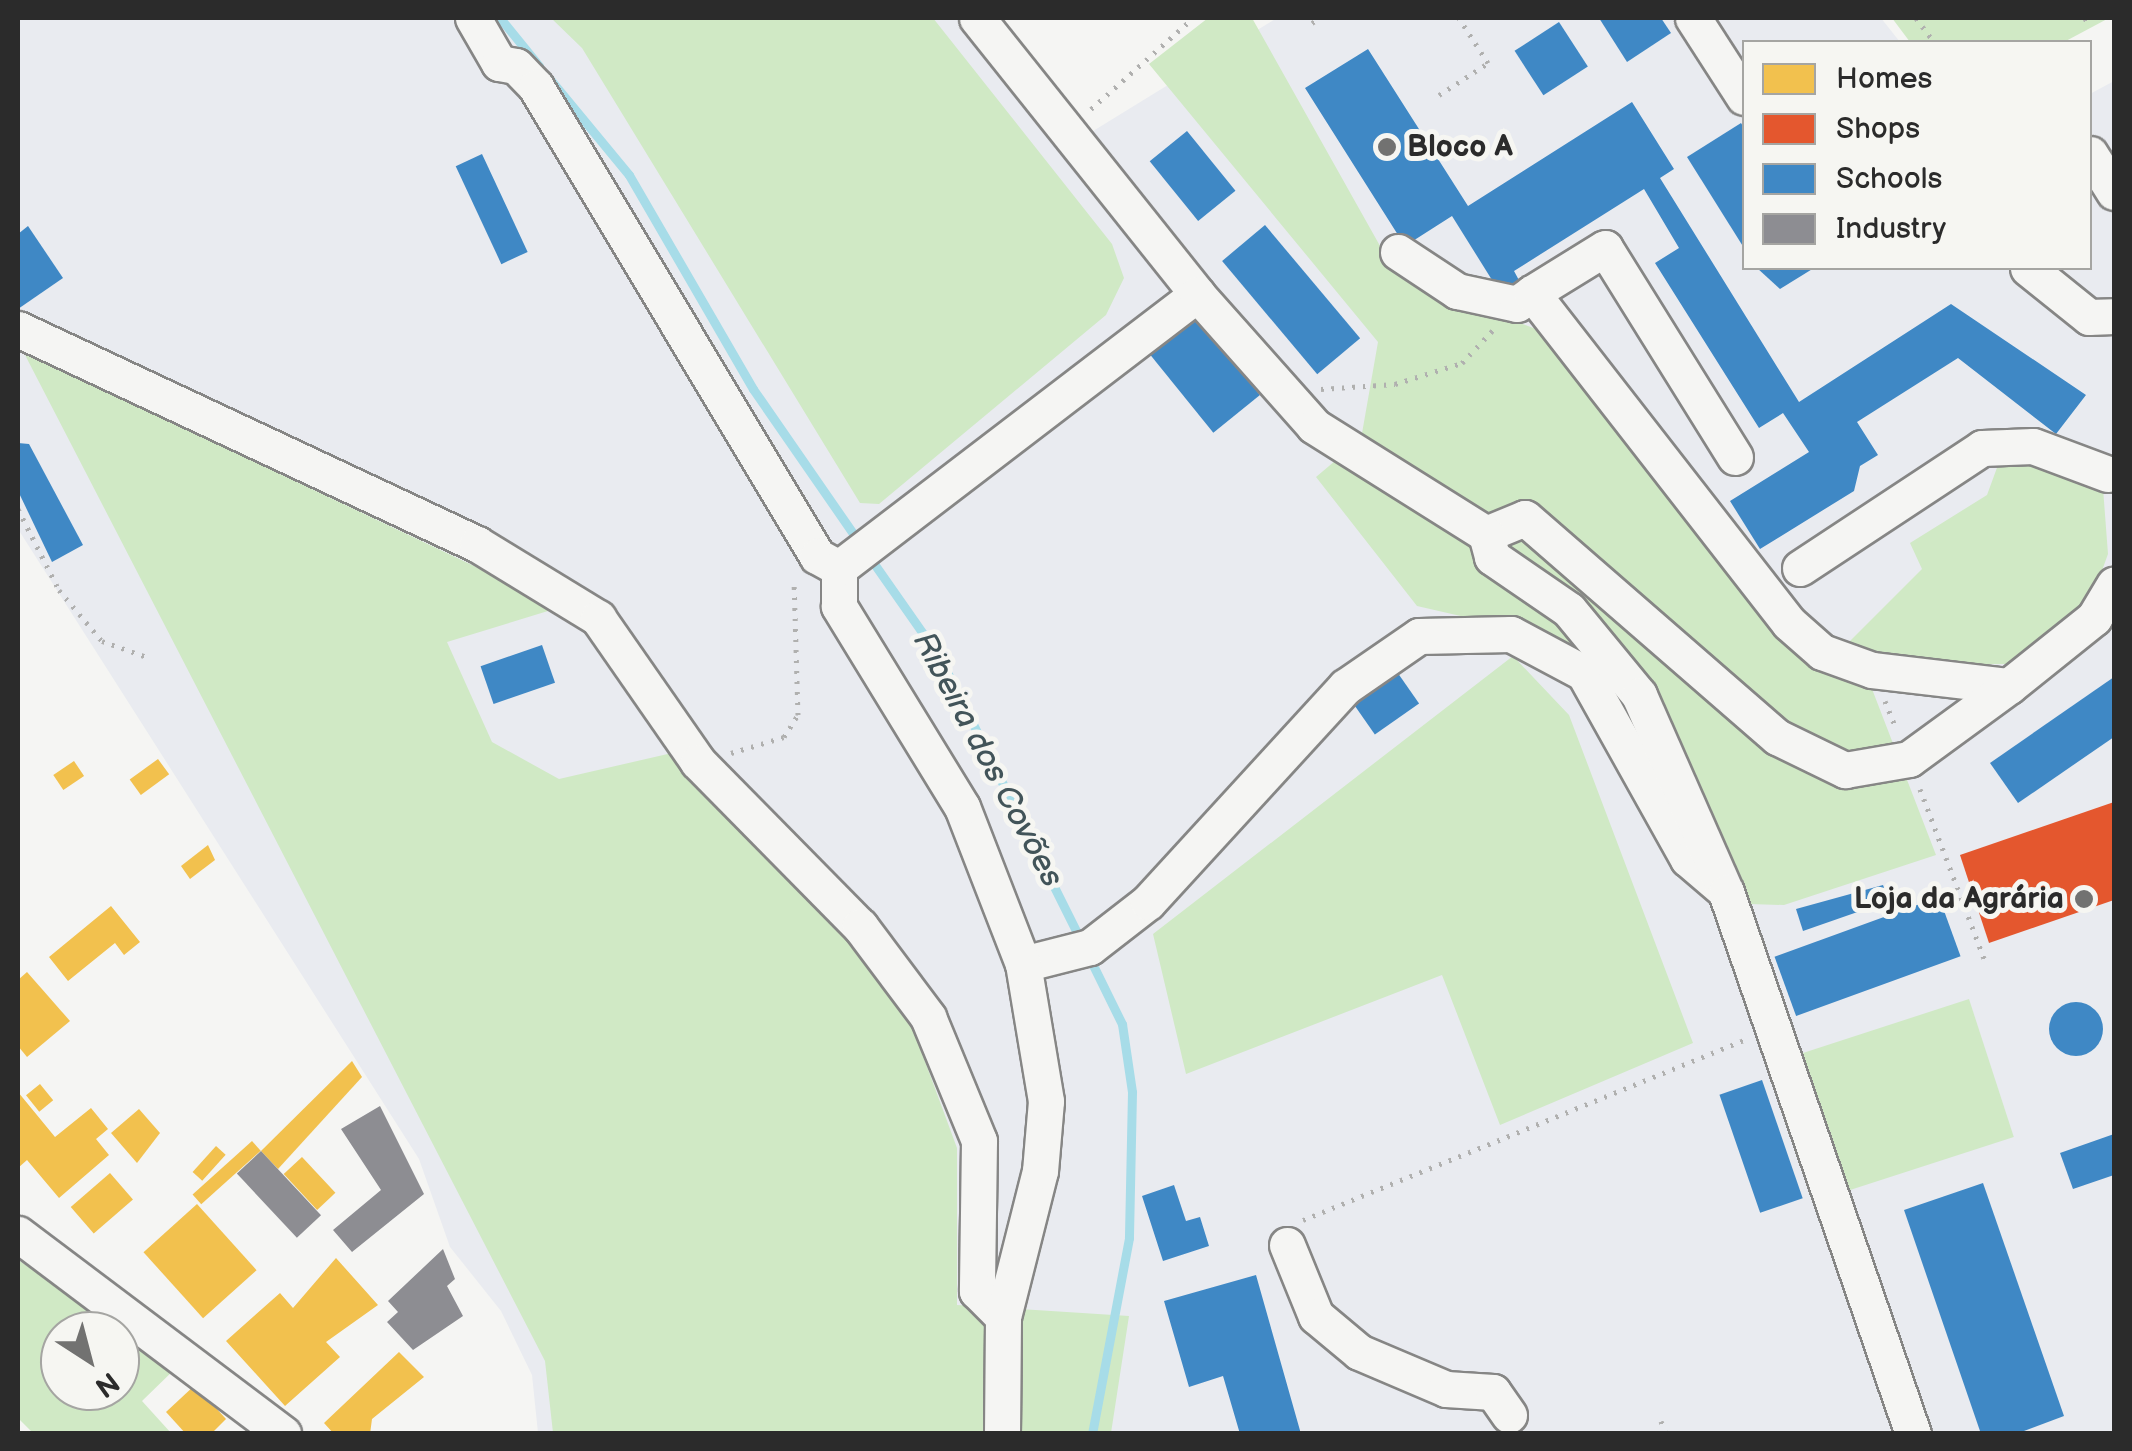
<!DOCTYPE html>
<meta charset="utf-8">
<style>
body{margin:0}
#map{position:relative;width:2132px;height:1451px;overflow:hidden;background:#f5f5f3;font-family:"Balsamiq Sans",sans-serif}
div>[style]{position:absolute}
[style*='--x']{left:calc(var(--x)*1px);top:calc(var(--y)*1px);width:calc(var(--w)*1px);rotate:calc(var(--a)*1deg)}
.built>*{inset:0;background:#e9ebf0}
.green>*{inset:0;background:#d0e9c5;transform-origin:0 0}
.homes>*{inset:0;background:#f2c14e;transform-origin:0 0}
.shops>*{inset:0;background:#e4572e}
.schools>*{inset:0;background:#3f88c5;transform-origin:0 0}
.round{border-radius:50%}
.industry>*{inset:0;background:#8d8d92;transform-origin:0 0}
.stream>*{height:9px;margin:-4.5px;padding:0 4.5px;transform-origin:4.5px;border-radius:4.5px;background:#a7dce8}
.path>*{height:5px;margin-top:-2.5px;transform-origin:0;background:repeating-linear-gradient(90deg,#b0b0af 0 2.5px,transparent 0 10.5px)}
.roads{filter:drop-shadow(2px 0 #868685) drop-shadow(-2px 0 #868685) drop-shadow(0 2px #868685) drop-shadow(0 -2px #868685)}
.minor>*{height:35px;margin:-17.5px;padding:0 17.5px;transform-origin:17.5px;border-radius:17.5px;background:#f5f5f3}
.dots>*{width:28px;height:28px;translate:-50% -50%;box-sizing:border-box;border:5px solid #f6f6f2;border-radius:50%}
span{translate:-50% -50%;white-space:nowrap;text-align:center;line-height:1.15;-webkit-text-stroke:10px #f6f6f2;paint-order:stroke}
.poi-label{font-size:30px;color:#2b2b2b;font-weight:700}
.left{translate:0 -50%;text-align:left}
.right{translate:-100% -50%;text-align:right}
.water-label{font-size:32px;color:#425459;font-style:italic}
.frame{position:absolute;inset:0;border:20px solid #2b2b2b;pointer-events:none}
.legend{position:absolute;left:1742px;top:40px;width:350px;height:230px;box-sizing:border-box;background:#f6f6f2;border:2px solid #a5a5a2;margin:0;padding:12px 18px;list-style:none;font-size:30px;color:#2b2b2b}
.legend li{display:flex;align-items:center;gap:20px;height:50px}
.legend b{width:50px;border:2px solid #a5a5a2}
.north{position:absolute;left:40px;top:1311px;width:100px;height:100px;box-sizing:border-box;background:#f6f6f2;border:2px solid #a5a5a2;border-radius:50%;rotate:144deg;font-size:28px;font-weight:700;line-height:40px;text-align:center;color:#2b2b2b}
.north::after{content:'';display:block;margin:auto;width:35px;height:45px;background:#727271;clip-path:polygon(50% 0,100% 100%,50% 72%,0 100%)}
</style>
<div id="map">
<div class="built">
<i style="clip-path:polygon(18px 18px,962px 18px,1059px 152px,1277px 18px,1881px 18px,1900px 42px,1744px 42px,1744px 268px,2090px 268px,2090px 94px,2114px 81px,2114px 1433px,538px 1433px,532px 1375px,501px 1311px,450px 1247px,419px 1159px,18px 529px)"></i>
</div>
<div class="green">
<i style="clip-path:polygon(551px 18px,933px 18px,1112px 244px,1124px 278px,1106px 315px,879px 504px,860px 503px,582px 48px)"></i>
<i style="clip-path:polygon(1208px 18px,1252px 18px,1384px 253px,1454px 299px,1536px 329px,1639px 443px,1799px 654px,1867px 676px,1936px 855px,1784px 905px,1749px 904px,1723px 843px,1615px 704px,1513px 628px,1417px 606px,1316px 477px,1361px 439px,1378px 342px,1149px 64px)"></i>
<i style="clip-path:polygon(1892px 18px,2109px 18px,2064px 42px,1910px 42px)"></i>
<i style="clip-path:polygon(24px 353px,561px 607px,447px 642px,492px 742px,559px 779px,672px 753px,845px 937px,912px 1026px,957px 1148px,957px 1305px,1129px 1316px,1111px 1433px,553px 1433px,545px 1361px)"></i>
<i style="clip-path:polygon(2033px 457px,2103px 488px,2108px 554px,2091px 601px,2006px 664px,1911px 665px,1845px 646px,1922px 569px,1910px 543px,1987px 495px,1998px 465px)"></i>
<i style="clip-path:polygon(1513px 656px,1569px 715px,1693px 1043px,1500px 1125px,1442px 975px,1186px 1074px,1153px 934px)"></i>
<i style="left:1969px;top:999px;width:145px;height:177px;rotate:72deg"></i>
<i style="clip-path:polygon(evenodd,18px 1260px,178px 1366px,142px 1401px,171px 1433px,33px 1433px,18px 1418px,18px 1260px,60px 1331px,120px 1331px,120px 1391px,60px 1391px,60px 1331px)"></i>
</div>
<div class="homes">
<i style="left:158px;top:759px;width:19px;height:35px;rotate:54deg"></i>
<i style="left:74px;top:761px;width:18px;height:25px;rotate:56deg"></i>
<i style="clip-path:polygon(208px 845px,215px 860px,190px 879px,181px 866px)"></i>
<i style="clip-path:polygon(111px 906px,140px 942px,124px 955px,115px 943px,68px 981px,49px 957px)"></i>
<i style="clip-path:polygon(27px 972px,70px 1021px,27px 1057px,18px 1046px,18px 980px)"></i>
<i style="clip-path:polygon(352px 1061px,362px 1077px,278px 1169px,261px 1151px)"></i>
<i style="left:40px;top:1084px;width:21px;height:18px;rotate:51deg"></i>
<i style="clip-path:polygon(18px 1092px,55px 1137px,91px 1108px,108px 1129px,96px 1139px,109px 1155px,59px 1198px,27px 1160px,18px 1168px)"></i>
<i style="clip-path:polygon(139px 1109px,160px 1133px,137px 1163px,111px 1133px)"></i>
<i style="left:252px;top:1141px;width:13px;height:80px;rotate:48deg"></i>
<i style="left:216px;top:1146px;width:13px;height:35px;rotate:42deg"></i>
<i style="left:302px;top:1157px;width:49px;height:25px;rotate:47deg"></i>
<i style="left:110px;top:1173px;width:35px;height:52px;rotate:49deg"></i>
<i style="left:197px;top:1204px;width:89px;height:72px;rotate:48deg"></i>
<i style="clip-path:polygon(336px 1258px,378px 1305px,326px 1342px,340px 1357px,285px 1406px,226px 1341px,280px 1293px,293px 1308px)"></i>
<i style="clip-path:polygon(399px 1352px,424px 1377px,372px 1419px,370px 1434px,334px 1434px,324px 1423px)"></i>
<i style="clip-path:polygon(195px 1385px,226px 1419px,211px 1434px,186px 1434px,166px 1412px)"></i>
</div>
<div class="shops">
<i style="clip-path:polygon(2114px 802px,2114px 900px,1989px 943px,1960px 855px)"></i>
</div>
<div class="schools">
<i style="clip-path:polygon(1599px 18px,1661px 18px,1671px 33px,1627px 62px)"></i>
<i style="left:1559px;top:22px;width:53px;height:53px;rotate:57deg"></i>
<i style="clip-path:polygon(1368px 49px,1468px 206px,1632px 102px,1674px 169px,1660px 178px,1799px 402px,1951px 304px,2086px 395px,2056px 434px,1958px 358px,1857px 422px,1878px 455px,1860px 466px,1854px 491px,1760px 549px,1730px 501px,1809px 452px,1783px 413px,1759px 428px,1655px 263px,1679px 248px,1644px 189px,1514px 271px,1521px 284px,1502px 296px,1452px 216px,1405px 246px,1305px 88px)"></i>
<i style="clip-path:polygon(1741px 123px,1744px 128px,1744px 248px,1687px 157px)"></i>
<i style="left:1187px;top:131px;width:77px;height:48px;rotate:51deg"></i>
<i style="left:482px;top:154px;width:108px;height:29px;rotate:65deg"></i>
<i style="left:1265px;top:225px;width:148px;height:56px;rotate:50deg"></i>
<i style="clip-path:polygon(28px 226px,63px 278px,18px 309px,18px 234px)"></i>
<i style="clip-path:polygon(1757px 268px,1814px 268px,1780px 289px)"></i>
<i style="left:1192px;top:311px;width:108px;height:60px;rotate:51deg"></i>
<i style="clip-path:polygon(18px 443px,29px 444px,83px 545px,52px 562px,18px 491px)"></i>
<i style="left:542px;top:645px;width:40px;height:65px;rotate:71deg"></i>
<i style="left:1395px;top:669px;width:42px;height:54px;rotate:55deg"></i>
<i style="clip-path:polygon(2114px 677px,2114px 737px,2018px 803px,1990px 763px)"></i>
<i style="clip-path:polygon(1883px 885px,1889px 901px,1803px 931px,1796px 909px)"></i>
<i style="left:1939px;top:897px;width:63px;height:175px;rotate:70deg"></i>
<i class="round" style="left:2049px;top:1002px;width:54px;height:54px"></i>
<i style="left:1762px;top:1080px;width:125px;height:45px;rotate:71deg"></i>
<i style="clip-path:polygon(2114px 1134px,2114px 1175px,2073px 1189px,2060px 1153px)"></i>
<i style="clip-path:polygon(1983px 1183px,2064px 1416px,2016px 1434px,1981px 1434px,1904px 1210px)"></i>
<i style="clip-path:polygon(1174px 1185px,1186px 1221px,1200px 1217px,1209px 1246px,1163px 1261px,1142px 1196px)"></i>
<i style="clip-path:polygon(1256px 1275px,1301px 1434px,1240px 1434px,1223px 1376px,1189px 1387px,1164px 1301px)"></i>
</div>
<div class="industry">
<i style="clip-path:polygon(380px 1106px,424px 1194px,352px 1252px,333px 1230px,381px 1190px,341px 1129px)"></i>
<i style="left:261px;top:1151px;width:88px;height:33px;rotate:47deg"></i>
<i style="clip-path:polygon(443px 1249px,455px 1279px,447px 1286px,463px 1316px,413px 1350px,387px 1322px,398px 1312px,388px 1301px)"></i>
</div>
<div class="stream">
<i style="--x:500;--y:18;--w:62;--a:50.9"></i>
<i style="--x:549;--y:78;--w:126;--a:50.5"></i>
<i style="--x:629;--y:175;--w:247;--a:59.9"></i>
<i style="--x:753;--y:389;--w:186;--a:55.3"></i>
<i style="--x:868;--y:555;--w:126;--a:55"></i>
<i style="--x:940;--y:658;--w:314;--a:63.5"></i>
<i style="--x:1089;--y:957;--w:75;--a:63.8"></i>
<i style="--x:1122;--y:1024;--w:69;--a:81.6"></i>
<i style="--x:1132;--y:1092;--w:146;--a:91.2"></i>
<i style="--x:1129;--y:1238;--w:199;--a:100.7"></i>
</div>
<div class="path">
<i style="--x:1916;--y:18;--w:30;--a:53"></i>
<i style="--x:2085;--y:18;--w:7;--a:63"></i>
<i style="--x:1312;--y:23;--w:9;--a:-32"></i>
<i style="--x:1439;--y:95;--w:59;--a:-33.1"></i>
<i style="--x:1488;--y:63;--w:54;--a:-122.8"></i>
<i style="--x:1091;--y:109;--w:137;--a:-41.7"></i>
<i style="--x:1321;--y:389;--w:74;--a:-3.9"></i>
<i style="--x:1395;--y:384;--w:70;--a:-17.4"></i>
<i style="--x:1462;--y:363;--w:45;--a:-46.8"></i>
<i style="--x:18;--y:509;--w:91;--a:63.2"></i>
<i style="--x:59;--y:590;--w:67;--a:49.9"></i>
<i style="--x:102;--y:641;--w:45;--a:19.7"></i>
<i style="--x:1885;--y:701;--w:29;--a:68"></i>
<i style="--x:731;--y:753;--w:55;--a:-16.8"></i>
<i style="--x:784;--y:737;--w:26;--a:-58"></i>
<i style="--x:798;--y:715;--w:136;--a:-91.7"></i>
<i style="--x:1920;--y:789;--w:187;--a:69.3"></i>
<i style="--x:1303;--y:1220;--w:479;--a:-22.2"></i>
<i style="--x:1661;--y:1421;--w:14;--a:69"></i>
</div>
<div class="roads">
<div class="minor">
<i style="--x:473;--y:18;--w:52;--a:60"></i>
<i style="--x:499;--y:63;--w:17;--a:10"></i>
<i style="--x:516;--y:66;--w:29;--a:46"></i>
<i style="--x:536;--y:87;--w:547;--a:59.07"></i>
<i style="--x:817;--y:556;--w:25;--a:29"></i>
<i style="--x:977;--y:18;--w:353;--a:51.4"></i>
<i style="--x:1693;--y:18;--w:94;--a:57.2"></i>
<i style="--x:2090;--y:154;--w:45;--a:57.7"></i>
<i style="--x:1398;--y:252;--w:71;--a:33.5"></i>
<i style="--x:1457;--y:291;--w:61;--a:12.2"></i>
<i style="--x:1517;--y:304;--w:19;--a:-36"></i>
<i style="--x:2028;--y:268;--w:78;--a:38.8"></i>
<i style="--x:2089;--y:317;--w:25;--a:-2"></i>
<i style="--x:18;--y:329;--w:507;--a:25.1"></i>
<i style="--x:477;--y:544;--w:142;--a:31.4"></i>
<i style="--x:598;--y:618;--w:175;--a:55.2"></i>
<i style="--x:698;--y:762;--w:231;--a:45.4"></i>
<i style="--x:860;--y:926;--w:114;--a:53.2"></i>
<i style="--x:928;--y:1017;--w:134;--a:67.6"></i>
<i style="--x:979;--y:1141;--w:150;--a:90.8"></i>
<i style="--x:977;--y:1291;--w:37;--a:45"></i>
<i style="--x:1735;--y:457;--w:246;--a:-121.9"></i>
<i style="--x:1605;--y:248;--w:86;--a:148.3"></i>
<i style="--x:1532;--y:293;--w:418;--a:52.1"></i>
<i style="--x:1789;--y:623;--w:44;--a:41.3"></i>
<i style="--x:1822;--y:652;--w:53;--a:19.8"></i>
<i style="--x:1872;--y:670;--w:138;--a:6.7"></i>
<i style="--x:2009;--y:686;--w:109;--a:-38.7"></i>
<i style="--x:2094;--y:618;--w:39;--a:-59"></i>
<i style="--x:1486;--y:534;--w:42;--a:-22.3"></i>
<i style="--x:1525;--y:518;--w:334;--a:41"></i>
<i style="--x:1777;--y:737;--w:76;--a:25.9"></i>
<i style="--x:1845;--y:770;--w:65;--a:-9.8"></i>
<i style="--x:1909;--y:759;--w:124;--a:-36.1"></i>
<i style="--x:1800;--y:568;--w:218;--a:-33.4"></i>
<i style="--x:1982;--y:448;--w:51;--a:-2.2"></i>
<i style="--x:2033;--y:446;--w:80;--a:20.5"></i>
<i style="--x:1023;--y:964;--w:69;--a:-14.2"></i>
<i style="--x:1090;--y:947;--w:73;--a:-37.8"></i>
<i style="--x:1148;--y:902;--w:292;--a:-47.5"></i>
<i style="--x:1345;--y:687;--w:90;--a:-34.6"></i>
<i style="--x:1419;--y:636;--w:92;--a:-1.2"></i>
<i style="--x:1511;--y:634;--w:83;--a:28.1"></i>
<i style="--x:1584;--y:673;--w:213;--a:60.8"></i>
<i style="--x:1688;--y:859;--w:45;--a:40.5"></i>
<i style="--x:18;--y:1234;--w:332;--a:37"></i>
<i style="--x:1287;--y:1245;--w:77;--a:67.8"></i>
<i style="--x:1316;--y:1316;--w:56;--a:39.9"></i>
<i style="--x:1359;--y:1352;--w:95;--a:23"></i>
<i style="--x:1446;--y:1389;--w:47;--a:3.7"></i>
<i style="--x:1493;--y:1392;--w:28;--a:55"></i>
<i style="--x:1002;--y:1434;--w:117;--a:-89.5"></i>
<i style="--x:1003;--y:1317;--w:151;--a:-75.8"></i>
<i style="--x:1040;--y:1171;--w:70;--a:-85.1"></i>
<i style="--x:1046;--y:1101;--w:139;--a:-99.5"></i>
<i style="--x:1023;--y:964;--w:168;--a:-111.2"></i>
<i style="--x:962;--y:807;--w:236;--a:-121.5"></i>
<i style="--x:839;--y:606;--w:38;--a:-90"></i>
<i style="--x:839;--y:568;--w:451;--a:-37.4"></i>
<i style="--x:1197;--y:294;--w:176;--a:48.4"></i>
<i style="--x:1314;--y:426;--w:203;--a:32.1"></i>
<i style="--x:1486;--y:534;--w:24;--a:75"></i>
<i style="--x:1492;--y:557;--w:93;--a:34.5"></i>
<i style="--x:1569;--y:610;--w:110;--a:50.5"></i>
<i style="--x:1639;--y:695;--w:215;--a:66.2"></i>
<i style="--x:1726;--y:892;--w:573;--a:70.96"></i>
</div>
</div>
<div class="dots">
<i style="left:1387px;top:147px;background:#727271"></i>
<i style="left:2084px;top:899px;background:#727271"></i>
</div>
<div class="poi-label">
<span class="left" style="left:1407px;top:147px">Bloco A</span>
<span class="right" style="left:2064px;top:899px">Loja da Agrária</span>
</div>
<div class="water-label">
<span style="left:987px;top:760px;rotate:62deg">Ribeira dos Covões</span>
</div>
<div class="frame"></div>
<ul class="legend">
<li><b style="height:28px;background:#f2c14e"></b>Homes</li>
<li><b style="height:28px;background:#e4572e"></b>Shops</li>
<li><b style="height:28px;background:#3f88c5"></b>Schools</li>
<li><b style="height:28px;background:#8d8d92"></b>Industry</li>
</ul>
<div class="north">N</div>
</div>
